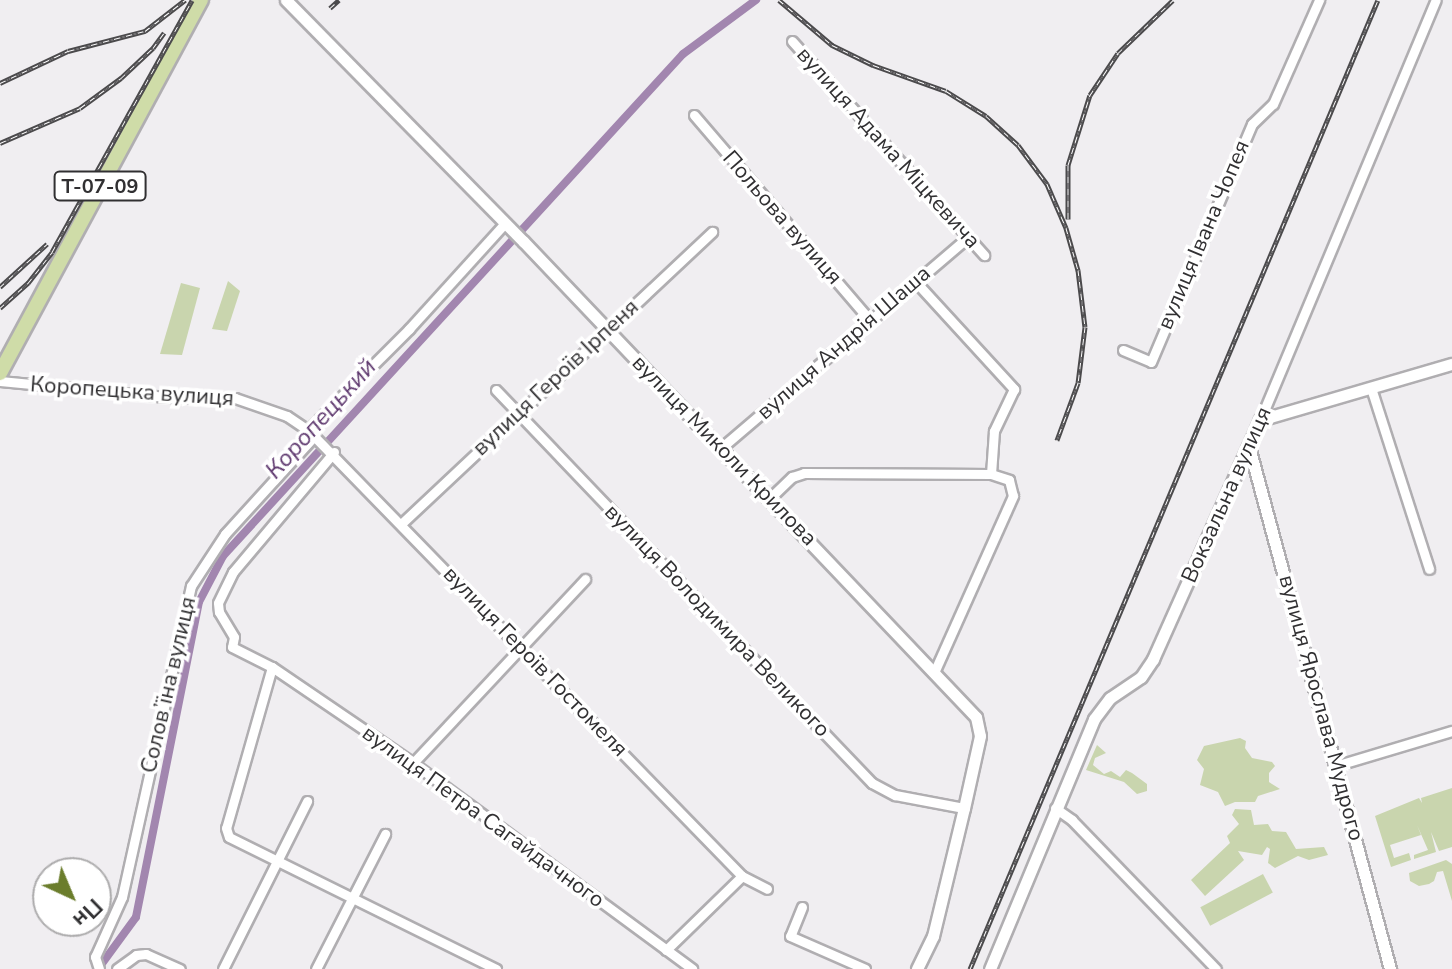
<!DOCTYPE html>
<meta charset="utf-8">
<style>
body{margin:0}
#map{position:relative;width:1452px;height:969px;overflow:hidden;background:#f0eef1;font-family:"Nunito Sans",sans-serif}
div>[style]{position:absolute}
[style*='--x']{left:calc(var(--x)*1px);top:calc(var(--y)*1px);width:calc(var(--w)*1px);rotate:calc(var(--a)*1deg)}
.green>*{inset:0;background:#c9d5ae;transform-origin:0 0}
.canal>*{height:8px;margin:-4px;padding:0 4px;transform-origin:4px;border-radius:4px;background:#a286af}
.roads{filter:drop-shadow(2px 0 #b0aeb1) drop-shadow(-2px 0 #b0aeb1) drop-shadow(0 2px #b0aeb1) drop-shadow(0 -2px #b0aeb1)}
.minor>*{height:9px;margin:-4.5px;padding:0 4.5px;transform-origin:4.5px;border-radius:4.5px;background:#fff}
.tertiary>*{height:11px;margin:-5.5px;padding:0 5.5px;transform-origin:5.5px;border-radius:5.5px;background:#fff}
.primary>*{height:14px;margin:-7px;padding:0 7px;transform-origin:7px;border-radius:7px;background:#cfdca8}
.rail>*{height:5px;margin-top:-2.5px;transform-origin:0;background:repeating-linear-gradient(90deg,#fff 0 6px,#4b4a4c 0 12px);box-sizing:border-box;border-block:2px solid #4b4a4c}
span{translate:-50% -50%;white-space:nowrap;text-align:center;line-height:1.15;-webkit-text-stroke:7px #fff;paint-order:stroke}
.shield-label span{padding:2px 6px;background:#fff;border:2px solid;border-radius:6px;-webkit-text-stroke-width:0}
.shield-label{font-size:20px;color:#313032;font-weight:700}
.street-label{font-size:22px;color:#313032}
.water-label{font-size:24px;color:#5f396f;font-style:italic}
.north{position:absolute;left:32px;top:857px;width:80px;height:80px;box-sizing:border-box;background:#fff;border:2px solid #adacad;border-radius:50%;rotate:136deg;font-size:22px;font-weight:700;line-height:32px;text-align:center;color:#313032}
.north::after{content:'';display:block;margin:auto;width:28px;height:36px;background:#6b7d2c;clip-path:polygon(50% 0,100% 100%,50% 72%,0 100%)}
</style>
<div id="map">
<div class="green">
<i style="clip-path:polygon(228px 281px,240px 291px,227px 331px,212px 329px)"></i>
<i style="clip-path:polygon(181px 283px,200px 288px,182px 355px,160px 354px)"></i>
<i style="clip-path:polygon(1240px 738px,1246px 741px,1245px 748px,1252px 758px,1272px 762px,1275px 766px,1269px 773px,1269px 782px,1280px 789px,1258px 796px,1255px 802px,1235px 802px,1225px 806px,1218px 792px,1200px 785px,1204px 769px,1197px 760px,1204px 746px)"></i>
<i style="clip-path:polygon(1097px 745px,1106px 753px,1095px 758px,1093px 765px,1104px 774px,1111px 771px,1120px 777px,1126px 770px,1132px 773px,1147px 784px,1147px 791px,1137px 794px,1124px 782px,1086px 770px)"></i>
<i style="clip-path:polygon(1452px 788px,1452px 847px,1439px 851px,1431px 832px,1436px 852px,1414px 859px,1414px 855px,1428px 850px,1417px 825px,1421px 835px,1390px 845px,1394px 858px,1409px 853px,1411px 860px,1391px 867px,1375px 816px,1419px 798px,1422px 803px,1421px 798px)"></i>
<i style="clip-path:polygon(1235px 809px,1251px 810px,1254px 825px,1268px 824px,1272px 831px,1286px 832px,1296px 849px,1324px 847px,1328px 855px,1309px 860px,1298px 856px,1275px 868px,1268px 863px,1270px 849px,1267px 847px,1262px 855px,1238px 851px,1244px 860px,1205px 896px,1191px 880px,1230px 843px,1227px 836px,1239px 824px,1232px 815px)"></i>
<i style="clip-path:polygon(1446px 860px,1452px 864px,1452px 901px,1443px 871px,1437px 872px,1434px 881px,1429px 884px,1419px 886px,1410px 881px,1409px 873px)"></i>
<i style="left:1263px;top:874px;width:21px;height:71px;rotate:62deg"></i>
</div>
<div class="canal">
<i style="--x:98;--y:969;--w:64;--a:-53.8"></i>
<i style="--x:136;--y:917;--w:321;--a:-78.7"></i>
<i style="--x:199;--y:602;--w:52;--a:-62.4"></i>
<i style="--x:223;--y:556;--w:681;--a:-47.5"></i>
<i style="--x:683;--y:54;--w:91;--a:-36.5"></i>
</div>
<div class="roads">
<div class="minor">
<i style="--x:792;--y:41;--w:288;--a:48.1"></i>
<i style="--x:694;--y:115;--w:270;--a:49.4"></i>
<i style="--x:915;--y:281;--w:147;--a:47.5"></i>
<i style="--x:1014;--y:389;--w:47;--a:115.5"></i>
<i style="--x:994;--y:431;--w:43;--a:94"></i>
<i style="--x:1123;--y:350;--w:30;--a:23"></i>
<i style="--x:1151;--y:362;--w:259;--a:-67"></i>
<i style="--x:1252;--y:124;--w:29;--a:-44"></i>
<i style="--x:1273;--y:104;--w:114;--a:-66.1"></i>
<i style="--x:0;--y:381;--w:167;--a:5.5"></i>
<i style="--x:166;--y:397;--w:69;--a:0.8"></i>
<i style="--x:235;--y:398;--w:55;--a:19.1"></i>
<i style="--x:287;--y:416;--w:25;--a:34"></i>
<i style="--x:308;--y:430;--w:143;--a:-45"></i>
<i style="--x:409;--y:329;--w:143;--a:-47.8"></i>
<i style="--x:1371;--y:388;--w:190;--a:72.2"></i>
<i style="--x:496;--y:390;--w:544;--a:46.27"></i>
<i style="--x:872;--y:783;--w:26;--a:28"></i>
<i style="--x:895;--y:795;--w:70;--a:10.7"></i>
<i style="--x:1260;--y:420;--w:455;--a:-67.3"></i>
<i style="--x:308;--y:430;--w:622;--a:45.78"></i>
<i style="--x:742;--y:876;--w:28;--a:27"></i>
<i style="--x:721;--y:448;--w:323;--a:-40.5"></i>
<i style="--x:334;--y:452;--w:157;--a:130.1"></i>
<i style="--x:233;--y:572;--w:34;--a:116"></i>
<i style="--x:218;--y:603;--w:9;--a:84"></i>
<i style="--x:219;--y:612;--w:29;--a:59"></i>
<i style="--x:234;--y:637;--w:10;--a:101"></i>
<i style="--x:232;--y:647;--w:45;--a:26.6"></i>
<i style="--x:272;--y:667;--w:171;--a:34.2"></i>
<i style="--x:413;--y:763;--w:347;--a:36.4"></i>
<i style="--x:769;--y:499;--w:32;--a:-44"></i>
<i style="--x:792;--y:477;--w:13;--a:-18"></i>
<i style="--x:804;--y:473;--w:187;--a:0.3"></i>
<i style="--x:991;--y:474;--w:19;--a:18"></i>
<i style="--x:1009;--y:480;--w:16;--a:76"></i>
<i style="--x:1013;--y:496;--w:194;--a:114.1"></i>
<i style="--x:401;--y:524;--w:427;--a:-43.2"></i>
<i style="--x:272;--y:667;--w:167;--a:105.9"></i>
<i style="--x:226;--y:828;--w:9;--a:72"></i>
<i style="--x:229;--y:837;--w:298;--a:26.3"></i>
<i style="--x:413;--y:763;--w:252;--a:-46.9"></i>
<i style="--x:1335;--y:766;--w:122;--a:-16.7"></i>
<i style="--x:1055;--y:808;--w:21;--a:35"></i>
<i style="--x:1072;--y:820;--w:207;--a:46"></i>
<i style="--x:802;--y:907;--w:31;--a:112"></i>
<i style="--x:790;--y:936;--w:82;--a:23.7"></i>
<i style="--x:666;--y:950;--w:106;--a:-44.2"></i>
<i style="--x:99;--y:969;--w:13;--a:-108"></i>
<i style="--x:95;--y:957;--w:66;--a:-65.8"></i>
<i style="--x:122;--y:897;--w:319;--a:-77.5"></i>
<i style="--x:191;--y:586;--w:62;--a:-56.8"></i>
<i style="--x:225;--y:534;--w:134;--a:-47.7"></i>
<i style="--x:117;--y:969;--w:24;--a:-36"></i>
<i style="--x:136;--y:955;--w:10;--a:-6"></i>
<i style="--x:146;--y:954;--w:37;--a:24"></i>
<i style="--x:223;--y:969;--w:188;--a:-63.4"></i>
<i style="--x:316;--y:969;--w:152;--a:-62.9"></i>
</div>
<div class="tertiary">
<i style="--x:286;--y:0;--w:338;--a:45.5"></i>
<i style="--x:523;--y:241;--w:657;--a:46.42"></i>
<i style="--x:976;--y:717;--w:19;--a:78"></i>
<i style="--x:980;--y:736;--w:74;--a:102.5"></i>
<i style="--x:964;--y:808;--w:132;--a:103.6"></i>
<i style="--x:933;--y:936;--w:37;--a:116"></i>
<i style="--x:1249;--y:447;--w:541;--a:74.88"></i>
<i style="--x:990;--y:969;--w:271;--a:-67.4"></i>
<i style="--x:1094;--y:719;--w:26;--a:-53"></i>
<i style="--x:1110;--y:698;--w:37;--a:-34"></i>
<i style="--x:1141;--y:677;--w:22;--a:-56"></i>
<i style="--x:1153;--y:659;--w:262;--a:-65.9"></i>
<i style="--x:1260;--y:420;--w:200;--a:-16.3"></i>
</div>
<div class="primary">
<i style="--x:0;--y:373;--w:424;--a:-61.7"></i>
</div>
</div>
<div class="rail">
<i style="--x:779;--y:0;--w:70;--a:40.3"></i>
<i style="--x:832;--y:45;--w:46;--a:26"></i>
<i style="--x:873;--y:65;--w:77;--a:19.6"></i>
<i style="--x:946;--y:91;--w:47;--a:32"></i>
<i style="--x:986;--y:116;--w:43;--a:42.2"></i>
<i style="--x:1018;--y:145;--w:49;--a:53.4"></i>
<i style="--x:1047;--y:184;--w:48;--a:66.6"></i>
<i style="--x:1066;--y:228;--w:44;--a:74.1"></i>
<i style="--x:1078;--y:270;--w:57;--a:83"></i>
<i style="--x:1085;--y:327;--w:56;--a:97.1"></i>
<i style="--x:1078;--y:383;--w:61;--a:110.2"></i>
<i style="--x:330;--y:8;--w:12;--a:-42"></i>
<i style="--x:0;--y:83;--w:75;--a:-25.2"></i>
<i style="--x:68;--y:51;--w:80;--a:-14.6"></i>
<i style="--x:145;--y:31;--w:51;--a:-37.8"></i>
<i style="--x:0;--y:143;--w:87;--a:-23.6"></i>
<i style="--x:80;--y:108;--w:51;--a:-36.2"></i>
<i style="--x:121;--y:78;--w:44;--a:-43.2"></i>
<i style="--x:153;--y:48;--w:19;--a:-54"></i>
<i style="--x:1068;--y:219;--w:54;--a:-90"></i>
<i style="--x:1068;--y:165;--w:73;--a:-72.6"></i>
<i style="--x:1090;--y:95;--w:50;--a:-56.3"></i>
<i style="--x:1118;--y:53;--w:76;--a:-43.9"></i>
<i style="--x:0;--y:287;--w:64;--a:-42.5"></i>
<i style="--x:0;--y:308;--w:38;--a:-42"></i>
<i style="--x:28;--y:283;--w:39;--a:-52"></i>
<i style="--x:52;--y:252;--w:288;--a:-60.9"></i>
<i style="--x:970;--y:969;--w:1051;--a:-67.17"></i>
</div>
<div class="shield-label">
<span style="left:100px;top:186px">Т-07-09</span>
</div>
<div class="street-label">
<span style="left:888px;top:148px;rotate:48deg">вулиця Адама Міцкевича</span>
<span style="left:782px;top:218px;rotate:49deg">Польова вулиця</span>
<span style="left:1204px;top:235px;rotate:-67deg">вулиця Івана Чопея</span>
<span style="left:844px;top:343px;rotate:-41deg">вулиця Андрія Шаша</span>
<span style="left:556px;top:378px;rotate:-43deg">вулиця Героїв Ірпеня</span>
<span style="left:132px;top:392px;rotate:4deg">Коропецька вулиця</span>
<span style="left:724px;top:451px;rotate:46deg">вулиця Миколи Крилова</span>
<span style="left:1227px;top:495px;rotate:-66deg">Вокзальна вулиця</span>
<span style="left:717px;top:621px;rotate:46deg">вулиця Володимира Великого</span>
<span style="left:535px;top:662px;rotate:46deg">вулиця Героїв Гостомеля</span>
<span style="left:169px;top:685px;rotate:-77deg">Соловʼїна вулиця</span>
<span style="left:1321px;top:708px;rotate:75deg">вулиця Ярослава Мудрого</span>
<span style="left:483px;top:817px;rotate:36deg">вулиця Петра Сагайдачного</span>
</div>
<div class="water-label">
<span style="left:321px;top:419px;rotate:-48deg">Коропецький</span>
</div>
<div class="north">Пн</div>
</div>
